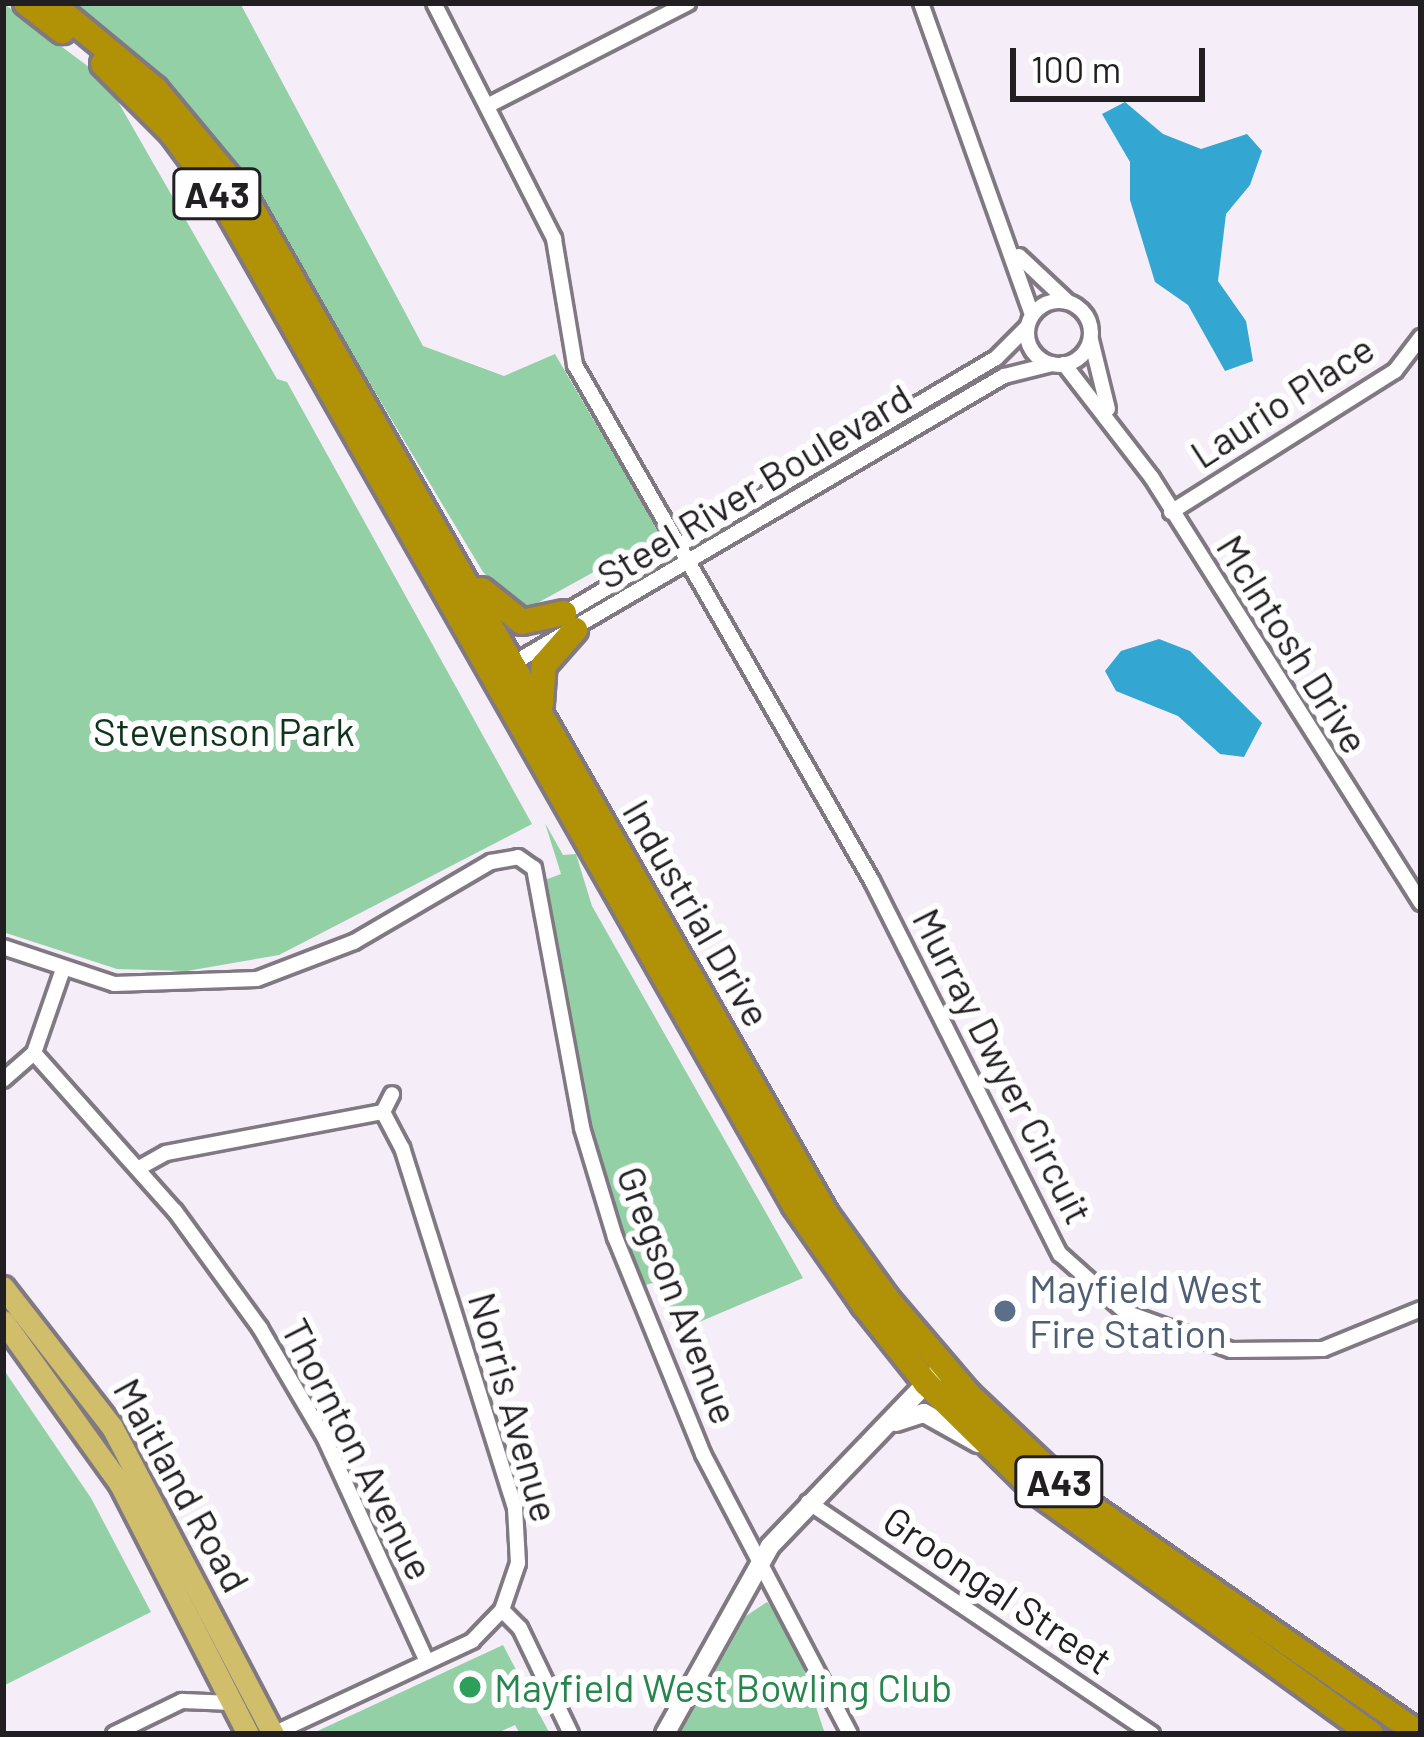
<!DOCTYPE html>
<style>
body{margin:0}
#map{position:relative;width:1424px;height:1737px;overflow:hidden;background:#f5edf8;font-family:Barlow,sans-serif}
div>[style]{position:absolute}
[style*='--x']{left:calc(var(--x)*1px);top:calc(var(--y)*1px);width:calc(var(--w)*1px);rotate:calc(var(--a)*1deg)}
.green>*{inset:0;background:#93d0a5}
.water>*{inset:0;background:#33a7d1}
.roads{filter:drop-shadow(3px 0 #807982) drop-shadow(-3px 0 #807982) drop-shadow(0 3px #807982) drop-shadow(0 -3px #807982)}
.street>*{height:14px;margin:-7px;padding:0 7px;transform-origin:7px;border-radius:7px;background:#fff}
.street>.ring{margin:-7px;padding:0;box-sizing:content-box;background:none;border:14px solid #fff;border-radius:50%}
.secondary>*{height:18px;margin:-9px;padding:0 9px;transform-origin:9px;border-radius:9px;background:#fff}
.primary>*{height:21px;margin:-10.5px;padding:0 10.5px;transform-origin:10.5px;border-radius:10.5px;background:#d0be6a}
.highway>*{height:24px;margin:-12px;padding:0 12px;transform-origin:12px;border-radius:12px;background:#b19206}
.dots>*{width:33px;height:33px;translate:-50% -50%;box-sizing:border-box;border:6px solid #fefefe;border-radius:50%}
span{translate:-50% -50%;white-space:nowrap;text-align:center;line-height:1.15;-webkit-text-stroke:12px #fefefe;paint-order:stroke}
.shield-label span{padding:3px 9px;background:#fefefe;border:3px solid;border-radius:9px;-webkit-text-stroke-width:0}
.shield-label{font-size:36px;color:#221f23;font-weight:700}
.street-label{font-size:39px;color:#221f23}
.park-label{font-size:39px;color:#0f341d}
.service-label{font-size:39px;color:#4e5e75}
.left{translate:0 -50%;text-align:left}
.leisure-label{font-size:39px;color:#27864d}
.frame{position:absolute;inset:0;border:6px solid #221f23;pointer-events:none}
.scale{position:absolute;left:1010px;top:48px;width:195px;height:54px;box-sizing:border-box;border:6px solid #221f23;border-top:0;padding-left:15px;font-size:36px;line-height:42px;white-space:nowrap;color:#221f23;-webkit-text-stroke:9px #fefefe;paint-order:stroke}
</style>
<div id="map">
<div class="green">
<i style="clip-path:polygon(3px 3px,105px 79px,277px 379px,287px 382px,532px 824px,279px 955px,187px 971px,117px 969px,3px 932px)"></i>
<i style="clip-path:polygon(73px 3px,240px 3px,423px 346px,504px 376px,555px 354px,661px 535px,523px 611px,483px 572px,246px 177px,161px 73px)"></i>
<i style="clip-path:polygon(545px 823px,563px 855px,576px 854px,592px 906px,803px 1278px,678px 1331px,659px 1281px,646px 1285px,593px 1183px,542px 881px,561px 874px)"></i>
<i style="clip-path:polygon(6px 1373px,91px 1498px,151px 1612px,3px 1686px)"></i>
<i style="clip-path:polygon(767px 1602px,788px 1622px,825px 1734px,680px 1734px,746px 1616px)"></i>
<i style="clip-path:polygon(503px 1645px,550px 1734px,520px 1734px,515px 1725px,495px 1734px,311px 1734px)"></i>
</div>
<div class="water">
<i style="clip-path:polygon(1125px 102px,1163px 134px,1201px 149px,1247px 134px,1262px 151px,1250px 185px,1226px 214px,1218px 281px,1246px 321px,1253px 361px,1225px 371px,1188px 305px,1155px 282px,1130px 200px,1130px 162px,1102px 114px)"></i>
<i style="clip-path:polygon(1159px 639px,1190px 651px,1262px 723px,1244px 757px,1220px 754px,1178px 716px,1116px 691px,1105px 671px,1121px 651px)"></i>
</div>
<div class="roads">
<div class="street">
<i style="--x:434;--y:3;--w:265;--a:63"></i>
<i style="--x:554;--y:239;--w:128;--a:80.5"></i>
<i style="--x:575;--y:365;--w:595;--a:60.08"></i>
<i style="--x:872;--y:881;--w:418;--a:63.3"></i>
<i style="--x:1060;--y:1254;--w:87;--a:41.7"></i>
<i style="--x:1125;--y:1312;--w:113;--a:19.7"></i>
<i style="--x:1231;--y:1350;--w:92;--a:-0.6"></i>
<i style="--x:1323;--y:1349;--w:106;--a:-22.2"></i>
<i style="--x:921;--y:3;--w:331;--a:70.4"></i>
<i style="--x:487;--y:106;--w:226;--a:-27.1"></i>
<i style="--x:1019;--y:256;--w:67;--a:43.2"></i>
<i class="ring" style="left:1027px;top:301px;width:50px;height:50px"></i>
<i style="--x:1091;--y:340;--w:71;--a:76.2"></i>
<i style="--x:1064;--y:364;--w:144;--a:52.3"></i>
<i style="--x:1152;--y:478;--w:503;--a:57.67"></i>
<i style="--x:1171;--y:512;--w:265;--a:-32.2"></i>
<i style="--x:1395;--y:371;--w:43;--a:-52.6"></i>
<i style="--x:563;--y:614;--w:503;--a:-30.59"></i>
<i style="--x:996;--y:358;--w:44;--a:-45"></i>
<i style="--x:507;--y:667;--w:576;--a:-30.35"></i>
<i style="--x:1004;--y:376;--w:49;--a:-14"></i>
<i style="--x:3;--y:947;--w:117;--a:18.4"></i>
<i style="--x:114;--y:984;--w:143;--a:-2"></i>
<i style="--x:257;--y:979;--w:104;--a:-20.9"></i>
<i style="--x:354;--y:942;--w:159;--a:-30.3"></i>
<i style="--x:491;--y:862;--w:27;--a:-10"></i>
<i style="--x:518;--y:857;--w:19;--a:35"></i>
<i style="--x:534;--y:868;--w:264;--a:79.5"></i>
<i style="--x:582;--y:1128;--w:114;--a:73.2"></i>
<i style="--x:615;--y:1237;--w:234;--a:67.9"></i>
<i style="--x:703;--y:1454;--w:316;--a:62.3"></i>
<i style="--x:34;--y:1053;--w:212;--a:48.3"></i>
<i style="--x:175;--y:1211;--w:145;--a:54"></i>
<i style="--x:260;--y:1328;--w:129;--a:59.6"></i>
<i style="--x:325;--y:1439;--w:245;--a:65.4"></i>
<i style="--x:3;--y:1080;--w:41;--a:-41.1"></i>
<i style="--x:34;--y:1053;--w:86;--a:-70.9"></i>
<i style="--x:383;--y:1112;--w:20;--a:-63"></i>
<i style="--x:139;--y:1168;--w:31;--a:-29"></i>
<i style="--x:166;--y:1153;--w:221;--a:-10.7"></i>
<i style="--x:808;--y:1502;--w:415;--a:34"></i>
<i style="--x:502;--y:1610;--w:25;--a:45"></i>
<i style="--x:520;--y:1628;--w:118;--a:64.3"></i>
<i style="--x:114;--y:1734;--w:76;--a:-25.9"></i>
<i style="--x:182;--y:1701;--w:51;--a:2.2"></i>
<i style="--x:273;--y:1734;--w:220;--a:-25"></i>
<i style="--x:472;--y:1641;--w:43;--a:-45.9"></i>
<i style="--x:502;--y:1610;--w:50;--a:-71.2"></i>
<i style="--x:518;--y:1563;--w:55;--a:-93.1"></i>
<i style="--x:515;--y:1508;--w:377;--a:-107.4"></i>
<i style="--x:402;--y:1148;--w:41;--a:-117.8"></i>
</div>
<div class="secondary">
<i style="--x:896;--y:1422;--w:29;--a:-18"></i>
<i style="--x:924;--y:1413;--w:62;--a:29.1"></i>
<i style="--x:665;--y:1734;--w:215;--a:-60.8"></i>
<i style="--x:770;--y:1546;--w:236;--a:-46.2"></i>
</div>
<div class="primary">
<i style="--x:3;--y:1287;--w:177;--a:52.1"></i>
<i style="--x:112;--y:1427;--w:347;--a:62.3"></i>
<i style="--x:3;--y:1321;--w:201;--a:54.3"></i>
<i style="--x:120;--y:1484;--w:281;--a:62.9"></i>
</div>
<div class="highway">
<i style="--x:26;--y:3;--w:46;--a:37.9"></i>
<i style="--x:51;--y:3;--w:135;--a:39.6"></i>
<i style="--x:155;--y:89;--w:141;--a:50.2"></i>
<i style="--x:245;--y:197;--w:1171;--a:60.26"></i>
<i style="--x:826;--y:1214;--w:105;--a:54.3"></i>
<i style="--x:887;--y:1299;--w:125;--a:49.5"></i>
<i style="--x:968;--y:1394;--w:150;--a:43.4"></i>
<i style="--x:1077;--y:1497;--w:416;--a:34.7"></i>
<i style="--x:103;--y:64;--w:98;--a:45"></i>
<i style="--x:172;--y:133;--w:89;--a:53.6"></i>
<i style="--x:225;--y:205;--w:1152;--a:60.34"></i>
<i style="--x:795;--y:1206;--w:121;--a:55.1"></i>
<i style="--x:864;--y:1305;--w:100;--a:51.5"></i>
<i style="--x:926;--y:1383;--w:156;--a:44.5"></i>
<i style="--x:1037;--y:1492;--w:412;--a:35.9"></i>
<i style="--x:482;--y:590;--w:51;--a:38.7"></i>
<i style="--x:522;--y:622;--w:43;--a:-12.1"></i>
<i style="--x:541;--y:704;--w:39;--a:-86"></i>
<i style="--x:544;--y:665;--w:47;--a:-48.5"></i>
</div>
</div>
<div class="dots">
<i style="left:1005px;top:1311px;background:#5c6f8a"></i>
<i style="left:470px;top:1687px;background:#2e9e5b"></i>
</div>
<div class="shield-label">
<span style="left:217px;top:194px">A43</span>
<span style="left:1059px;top:1482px">A43</span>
</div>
<div class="street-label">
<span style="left:1282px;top:401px;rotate:-33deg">Laurio Place</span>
<span style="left:754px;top:486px;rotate:-31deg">Steel River Boulevard</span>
<span style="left:1293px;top:644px;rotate:58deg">McIntosh Drive</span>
<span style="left:697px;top:913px;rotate:60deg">Industrial Drive</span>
<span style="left:1003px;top:1066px;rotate:63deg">Murray Dwyer Circuit</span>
<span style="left:678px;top:1295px;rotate:69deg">Gregson Avenue</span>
<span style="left:514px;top:1407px;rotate:74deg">Norris Avenue</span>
<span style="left:358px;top:1449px;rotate:63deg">Thornton Avenue</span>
<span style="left:182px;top:1485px;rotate:61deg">Maitland Road</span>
<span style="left:998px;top:1590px;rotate:34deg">Groongal Street</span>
</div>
<div class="park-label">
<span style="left:224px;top:731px">Stevenson Park</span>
</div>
<div class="service-label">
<span class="left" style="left:1029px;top:1311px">Mayfield West<br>Fire Station</span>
</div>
<div class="leisure-label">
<span class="left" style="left:494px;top:1687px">Mayfield West Bowling Club</span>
</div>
<div class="frame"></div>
<div class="scale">100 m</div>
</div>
